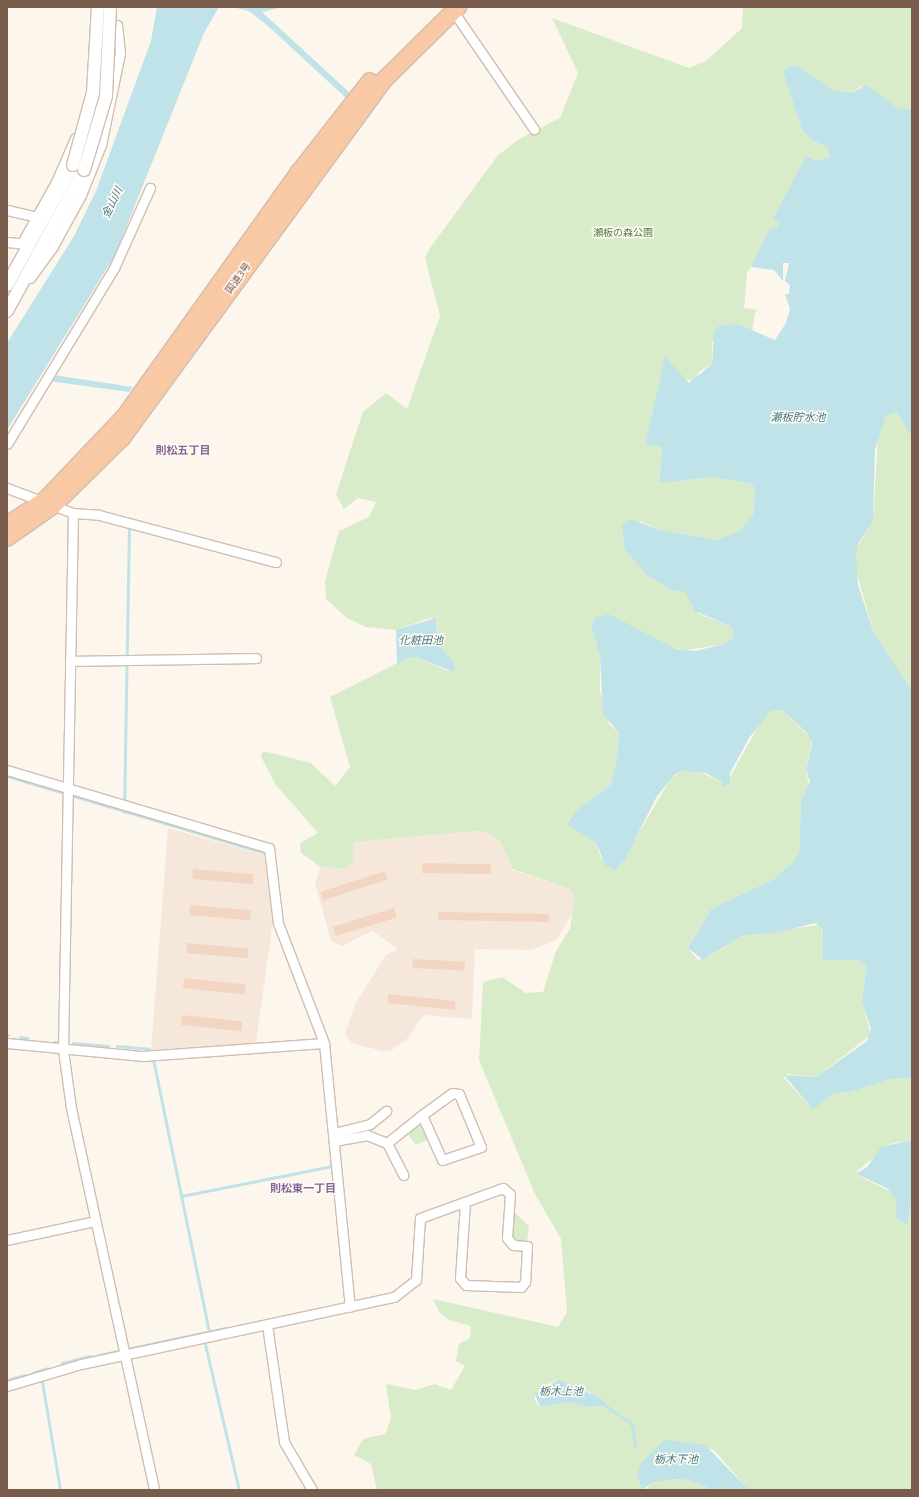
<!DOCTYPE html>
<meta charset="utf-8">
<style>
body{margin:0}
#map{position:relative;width:919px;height:1497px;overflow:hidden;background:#fdf6ec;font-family:Figtree,"Noto Sans JP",sans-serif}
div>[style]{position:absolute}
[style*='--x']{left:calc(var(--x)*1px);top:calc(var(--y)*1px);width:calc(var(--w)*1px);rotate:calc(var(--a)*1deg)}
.residential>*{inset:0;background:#f5e8da}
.green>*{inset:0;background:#d8ecc9}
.water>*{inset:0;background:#bfe3e8}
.stream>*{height:3px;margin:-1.5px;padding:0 1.5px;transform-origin:1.5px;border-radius:1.5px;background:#bfe3e8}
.building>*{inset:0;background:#f3d5c3;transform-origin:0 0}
.roads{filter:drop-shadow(1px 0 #d1beb0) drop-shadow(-1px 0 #d1beb0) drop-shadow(0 1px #d1beb0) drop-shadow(0 -1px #d1beb0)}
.minor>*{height:9px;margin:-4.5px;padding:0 4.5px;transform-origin:4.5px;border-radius:4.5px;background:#fff}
.tertiary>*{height:12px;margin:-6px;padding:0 6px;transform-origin:6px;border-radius:6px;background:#fff}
.trunk>*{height:16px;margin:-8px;padding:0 8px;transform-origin:8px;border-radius:8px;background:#f9c8a4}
.bridges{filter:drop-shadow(1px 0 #d1beb0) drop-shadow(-1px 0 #d1beb0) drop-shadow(0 1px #d1beb0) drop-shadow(0 -1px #d1beb0)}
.tertiary-bridge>*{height:12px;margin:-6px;padding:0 6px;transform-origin:6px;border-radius:6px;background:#fff}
span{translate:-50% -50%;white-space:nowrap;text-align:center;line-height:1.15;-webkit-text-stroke:3px #fffaf3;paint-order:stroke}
.park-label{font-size:10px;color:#537a41}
.street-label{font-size:10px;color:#7a5c4d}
.water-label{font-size:11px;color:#437c86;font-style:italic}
.neighbourhood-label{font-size:11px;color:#846695;font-weight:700}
.frame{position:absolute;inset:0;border:8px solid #7a5c4d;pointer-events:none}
</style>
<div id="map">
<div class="residential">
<i style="clip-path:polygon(168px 828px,264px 855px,273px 920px,256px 1043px,151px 1050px)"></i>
<i style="clip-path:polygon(476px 831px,489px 833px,501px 842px,512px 870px,568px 888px,575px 896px,576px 907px,557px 939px,532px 950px,475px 949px,472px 1019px,424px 1015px,408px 1038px,392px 1050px,382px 1051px,352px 1043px,345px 1034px,355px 1004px,386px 955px,398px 949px,372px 931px,342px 946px,331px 941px,315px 883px,321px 866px,344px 869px,354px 842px)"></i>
</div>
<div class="green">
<i style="clip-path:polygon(evenodd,743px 7px,912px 7px,912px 109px,899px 109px,862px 86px,851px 93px,833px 90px,795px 66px,813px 141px,826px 146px,830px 156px,817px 161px,807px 156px,773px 219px,779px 223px,777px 228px,747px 273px,744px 308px,756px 309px,752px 331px,712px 342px,712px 364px,700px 371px,694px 381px,685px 379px,646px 446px,657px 445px,662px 448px,659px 481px,663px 483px,714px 477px,751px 484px,755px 489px,753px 515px,739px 531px,716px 540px,657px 529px,640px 521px,625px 550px,651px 578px,671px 590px,685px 592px,699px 614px,732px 627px,734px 637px,725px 644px,687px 650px,668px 647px,609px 614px,591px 627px,600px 656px,600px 691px,609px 724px,619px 733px,617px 760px,610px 785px,576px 811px,568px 822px,596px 843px,601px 858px,618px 868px,671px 778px,682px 771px,700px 772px,722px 782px,724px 788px,766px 712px,777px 708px,782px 710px,812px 739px,806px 770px,809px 786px,801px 801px,799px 852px,792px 863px,774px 879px,711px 909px,688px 948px,698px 960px,709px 957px,743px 935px,820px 925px,824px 934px,823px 960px,859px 960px,866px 966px,862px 1003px,871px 1035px,816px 1077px,786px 1074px,784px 1078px,813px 1110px,834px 1093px,851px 1092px,890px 1079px,912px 1078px,912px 1140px,890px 1144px,857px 1171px,857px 1175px,891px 1192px,896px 1200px,896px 1218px,907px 1225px,912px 1200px,912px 1490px,754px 1490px,745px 1486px,714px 1450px,691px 1444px,637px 1475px,642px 1490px,377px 1490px,371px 1464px,354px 1455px,363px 1439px,385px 1434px,391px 1419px,386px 1384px,416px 1390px,435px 1384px,451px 1390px,465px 1366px,456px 1361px,459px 1344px,470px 1338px,471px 1326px,449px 1320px,440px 1313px,433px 1299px,558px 1327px,567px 1312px,561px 1239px,535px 1194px,479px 1060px,483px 982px,502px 977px,526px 993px,543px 992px,556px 951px,570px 929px,575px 896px,568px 888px,512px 869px,501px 842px,489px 833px,476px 831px,354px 842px,353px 861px,345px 869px,319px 866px,301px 853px,300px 843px,318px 833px,276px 785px,261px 757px,263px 751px,311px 763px,335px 786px,350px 767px,330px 697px,407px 658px,416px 657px,448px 671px,438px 644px,437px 621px,430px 618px,396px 630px,366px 627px,347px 618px,326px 599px,325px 581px,339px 531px,369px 517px,376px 502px,358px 498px,344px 509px,336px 494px,363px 412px,386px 393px,407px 409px,440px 316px,425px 258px,430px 248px,498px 155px,521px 138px,560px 118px,578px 73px,552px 18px,689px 68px,706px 61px,742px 28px,743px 7px,559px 1379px,589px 1392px,606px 1404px,588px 1407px,567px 1402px,539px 1407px,534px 1398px,541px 1387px,559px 1379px)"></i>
<i style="clip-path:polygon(897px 412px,912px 438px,912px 691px,873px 631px,856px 571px,856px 549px,873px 521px,878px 437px,886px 416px)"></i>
<i style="clip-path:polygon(421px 1124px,427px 1140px,416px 1145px,408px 1134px)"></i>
<i style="clip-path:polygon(512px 1210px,529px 1226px,527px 1241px,514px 1241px,511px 1237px)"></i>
<i style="clip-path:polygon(673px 1479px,689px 1480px,713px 1490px,645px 1490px,652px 1483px)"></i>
</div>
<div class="water">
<i style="clip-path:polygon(157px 7px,219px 7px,204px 33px,115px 255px,7px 430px,7px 343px,74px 236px,96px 191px,151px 41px)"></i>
<i style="clip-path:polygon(232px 7px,283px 7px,262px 12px,349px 92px,346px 98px,267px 25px,249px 11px)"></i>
<i style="clip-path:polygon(791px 66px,799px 67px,833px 90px,851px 93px,867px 85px,899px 109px,912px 109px,912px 438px,897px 412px,886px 416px,875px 449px,873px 521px,858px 544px,856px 556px,858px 585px,873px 631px,912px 691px,912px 1078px,890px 1079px,851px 1092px,834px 1093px,813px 1110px,784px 1075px,816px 1077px,867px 1041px,871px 1029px,862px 1003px,866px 966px,859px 960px,823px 960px,823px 929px,815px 923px,775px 933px,743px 935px,703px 960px,688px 948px,711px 909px,774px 879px,792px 863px,799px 852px,801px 801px,810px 782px,806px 770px,812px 743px,807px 733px,782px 710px,771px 710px,749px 738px,730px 773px,730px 783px,723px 788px,722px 782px,706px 773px,682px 771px,674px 775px,657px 796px,625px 859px,615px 870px,606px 866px,596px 843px,567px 824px,576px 811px,610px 785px,617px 760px,619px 733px,603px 714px,600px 656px,591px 627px,595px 618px,609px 614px,676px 649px,695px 651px,725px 644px,734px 637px,732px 627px,695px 611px,685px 592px,671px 590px,648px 576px,625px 550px,622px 525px,631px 519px,657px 529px,716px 540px,739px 531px,753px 515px,755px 489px,751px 484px,714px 477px,663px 483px,659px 481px,662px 448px,657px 445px,645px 446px,665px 357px,689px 383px,712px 364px,714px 332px,719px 326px,738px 324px,775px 340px,786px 323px,790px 309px,785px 294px,789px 294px,790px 285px,785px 281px,789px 263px,783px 263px,783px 281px,774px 270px,751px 267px,770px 228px,777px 227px,779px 223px,773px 219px,806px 156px,817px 161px,830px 156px,826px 146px,813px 141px,802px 129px,783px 71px)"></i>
<i style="clip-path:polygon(53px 375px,133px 387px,129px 392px,49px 381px)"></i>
<i style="clip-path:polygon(436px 618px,438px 644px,454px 663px,454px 672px,416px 657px,407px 658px,397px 665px,396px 630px)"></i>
<i style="clip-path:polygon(912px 1140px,912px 1200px,907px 1225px,896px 1218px,896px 1200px,887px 1188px,856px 1174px,867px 1167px,881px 1147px)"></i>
<i style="clip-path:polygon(559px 1379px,602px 1399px,607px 1405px,588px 1407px,567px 1402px,540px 1407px,535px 1394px)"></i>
<i style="clip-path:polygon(665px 1440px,705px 1445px,745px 1486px,754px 1490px,713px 1490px,689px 1480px,673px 1479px,652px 1483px,642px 1490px,637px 1475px,640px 1464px)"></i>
</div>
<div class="stream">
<i style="--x:7;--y:776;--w:269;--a:16.6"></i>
<i style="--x:124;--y:812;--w:286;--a:-89"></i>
<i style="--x:7;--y:1035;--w:1;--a:0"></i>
<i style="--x:20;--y:1037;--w:8;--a:7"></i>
<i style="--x:54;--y:1042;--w:5;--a:0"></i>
<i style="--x:73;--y:1043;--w:35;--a:5"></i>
<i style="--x:117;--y:1046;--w:32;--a:5"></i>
<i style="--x:153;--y:1059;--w:278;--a:78.4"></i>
<i style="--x:181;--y:1196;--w:154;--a:-11.2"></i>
<i style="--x:238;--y:1326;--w:24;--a:-12"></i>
<i style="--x:205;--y:1344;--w:150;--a:76.9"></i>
<i style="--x:99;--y:1355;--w:129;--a:-12.1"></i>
<i style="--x:62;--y:1363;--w:29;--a:-14"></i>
<i style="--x:32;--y:1373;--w:16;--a:-18"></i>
<i style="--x:7;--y:1380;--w:18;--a:-16"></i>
<i style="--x:42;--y:1381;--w:110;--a:80.6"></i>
<i style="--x:603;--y:1404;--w:35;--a:35"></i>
<i style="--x:632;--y:1424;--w:23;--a:83"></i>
</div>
<div class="building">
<i style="left:422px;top:863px;width:69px;height:10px;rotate:1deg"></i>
<i style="left:193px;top:869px;width:61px;height:10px;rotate:5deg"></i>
<i style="left:385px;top:871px;width:9px;height:68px;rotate:72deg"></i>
<i style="left:190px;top:905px;width:61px;height:10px;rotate:5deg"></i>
<i style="left:394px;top:908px;width:10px;height:64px;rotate:73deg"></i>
<i style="left:438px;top:912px;width:111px;height:8px;rotate:1deg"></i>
<i style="left:187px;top:943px;width:62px;height:10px;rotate:5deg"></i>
<i style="left:413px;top:959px;width:52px;height:9px;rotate:3deg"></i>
<i style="left:184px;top:978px;width:62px;height:10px;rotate:6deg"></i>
<i style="left:388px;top:994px;width:68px;height:9px;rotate:6deg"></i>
<i style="left:182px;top:1015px;width:61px;height:10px;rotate:6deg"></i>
</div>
<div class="roads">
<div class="minor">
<i style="--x:451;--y:8;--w:147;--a:55.6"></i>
<i style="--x:7;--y:210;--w:32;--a:13"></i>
<i style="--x:23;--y:241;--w:68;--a:-60.8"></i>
<i style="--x:56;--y:182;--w:48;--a:-66.6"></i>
<i style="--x:7;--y:242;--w:20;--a:6"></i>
<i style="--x:30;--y:278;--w:37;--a:-54"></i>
<i style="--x:52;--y:248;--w:60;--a:-61.3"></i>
<i style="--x:81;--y:195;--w:54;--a:-68.2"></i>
<i style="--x:101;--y:145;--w:94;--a:-78.3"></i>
<i style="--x:120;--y:53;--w:28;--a:-96"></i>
<i style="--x:117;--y:25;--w:13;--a:-171"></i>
<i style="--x:7;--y:444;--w:206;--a:-58.7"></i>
<i style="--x:114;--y:268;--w:88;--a:-65.8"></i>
<i style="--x:7;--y:488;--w:71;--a:20.7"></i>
<i style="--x:73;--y:513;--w:26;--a:4"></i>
<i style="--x:99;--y:515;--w:183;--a:14.9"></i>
<i style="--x:73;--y:513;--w:537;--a:91.07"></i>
<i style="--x:63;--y:1050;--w:59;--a:82.1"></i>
<i style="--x:71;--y:1108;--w:391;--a:77.7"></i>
<i style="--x:70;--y:661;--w:186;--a:-0.9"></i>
<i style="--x:7;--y:770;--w:273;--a:16.6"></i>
<i style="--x:269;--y:848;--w:76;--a:83.2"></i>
<i style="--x:278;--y:923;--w:129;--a:69"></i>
<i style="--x:324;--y:1043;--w:265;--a:84.4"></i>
<i style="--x:7;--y:1043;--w:137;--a:5.5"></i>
<i style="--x:143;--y:1056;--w:181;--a:-4.1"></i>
<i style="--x:334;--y:1133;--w:37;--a:-14"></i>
<i style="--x:370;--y:1124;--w:21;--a:-39"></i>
<i style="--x:334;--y:1141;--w:34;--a:-10"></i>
<i style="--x:367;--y:1135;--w:22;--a:22"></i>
<i style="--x:387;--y:1143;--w:45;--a:-38.7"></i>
<i style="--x:422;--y:1115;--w:37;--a:-36"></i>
<i style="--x:452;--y:1093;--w:7;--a:8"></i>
<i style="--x:459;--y:1094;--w:57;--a:67.5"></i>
<i style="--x:481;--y:1147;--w:41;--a:161.6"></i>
<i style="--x:442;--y:1160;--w:49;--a:-114"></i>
<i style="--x:387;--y:1143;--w:36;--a:63"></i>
<i style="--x:7;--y:1240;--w:90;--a:-12.2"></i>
<i style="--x:267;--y:1325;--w:118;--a:81.7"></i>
<i style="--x:284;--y:1442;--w:56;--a:59.7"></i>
<i style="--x:7;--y:1386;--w:77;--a:-16.6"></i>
<i style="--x:81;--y:1364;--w:320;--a:-12.1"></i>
<i style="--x:394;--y:1297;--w:28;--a:-38"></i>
<i style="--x:416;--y:1280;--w:62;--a:-86.3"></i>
<i style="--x:420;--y:1218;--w:88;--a:-19.9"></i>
<i style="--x:503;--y:1188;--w:9;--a:41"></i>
<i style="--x:510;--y:1194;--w:44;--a:93.9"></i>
<i style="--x:507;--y:1238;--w:9;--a:49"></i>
<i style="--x:513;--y:1245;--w:14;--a:4"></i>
<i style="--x:527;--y:1246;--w:36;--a:93"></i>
<i style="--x:525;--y:1282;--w:6;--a:129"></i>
<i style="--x:521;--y:1287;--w:55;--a:-177.9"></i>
<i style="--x:466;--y:1285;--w:9;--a:-131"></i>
<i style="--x:460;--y:1278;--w:75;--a:-86.2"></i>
</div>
<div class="tertiary">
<i style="--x:7;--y:285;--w:137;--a:-61.2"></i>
<i style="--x:7;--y:311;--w:161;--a:-61.4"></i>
</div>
<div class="trunk">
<i style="--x:7;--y:525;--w:45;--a:-33.3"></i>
<i style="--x:45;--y:500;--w:116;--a:-46.4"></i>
<i style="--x:125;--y:416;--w:300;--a:-54.5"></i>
<i style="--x:299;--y:172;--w:115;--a:-52"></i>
<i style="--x:7;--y:538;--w:57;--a:-35.1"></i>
<i style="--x:54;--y:505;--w:95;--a:-44.6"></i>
<i style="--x:122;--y:438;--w:444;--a:-53.8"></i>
<i style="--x:384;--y:80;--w:104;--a:-44.6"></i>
</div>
</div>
<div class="bridges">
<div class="tertiary-bridge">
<i style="--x:73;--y:165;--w:75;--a:-74.5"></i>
<i style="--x:93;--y:93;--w:86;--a:-86.7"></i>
<i style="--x:84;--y:170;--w:77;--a:-73.4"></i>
<i style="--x:106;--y:96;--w:89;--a:-87.4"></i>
</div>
</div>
<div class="park-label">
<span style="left:623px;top:233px">瀬板の森公園</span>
</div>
<div class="street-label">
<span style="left:238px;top:278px;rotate:-54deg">国道3号</span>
</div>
<div class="water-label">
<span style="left:113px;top:203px;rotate:-64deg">金山川</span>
<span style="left:798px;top:418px">瀬板貯水池</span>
<span style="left:421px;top:641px">化粧田池</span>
<span style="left:561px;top:1392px">栃木上池</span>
<span style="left:676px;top:1460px">栃木下池</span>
</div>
<div class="neighbourhood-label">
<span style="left:183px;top:451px">則松五丁目</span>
<span style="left:303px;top:1189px">則松東一丁目</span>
</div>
<div class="frame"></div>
</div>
